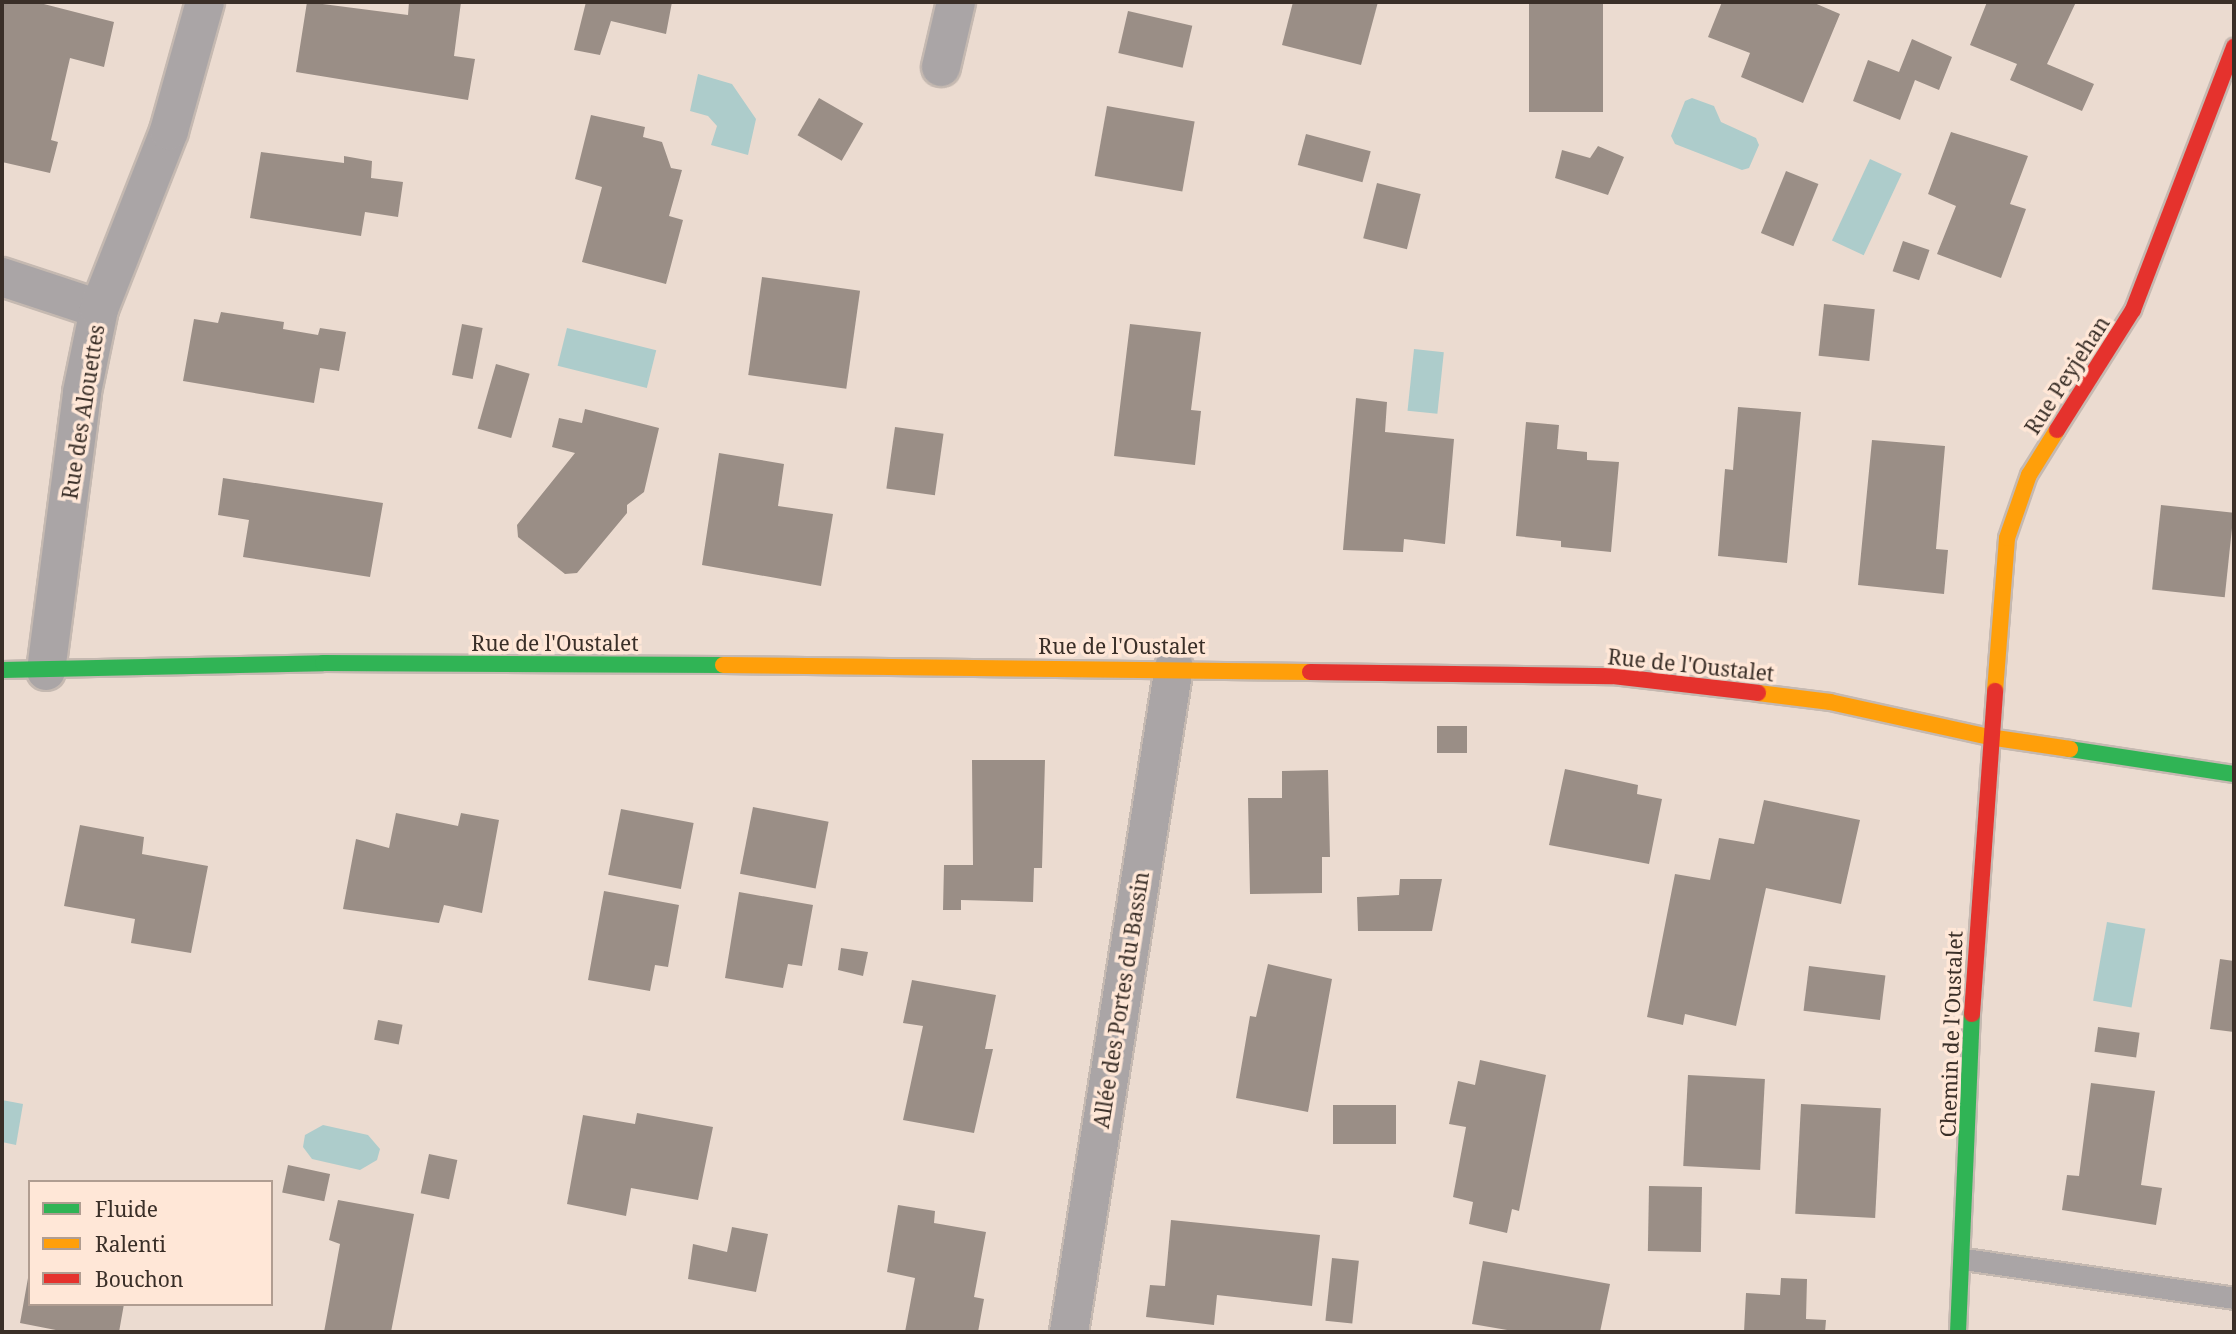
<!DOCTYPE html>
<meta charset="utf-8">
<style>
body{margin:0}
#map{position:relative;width:2236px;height:1334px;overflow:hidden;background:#ebdbd0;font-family:"Noto Serif",serif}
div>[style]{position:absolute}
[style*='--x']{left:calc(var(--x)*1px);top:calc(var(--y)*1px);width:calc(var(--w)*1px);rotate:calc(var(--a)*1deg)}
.water>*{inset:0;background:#adcccb;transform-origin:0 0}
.building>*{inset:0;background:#9a8e86;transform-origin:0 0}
.roads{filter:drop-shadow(2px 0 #c5b9b1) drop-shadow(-2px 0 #c5b9b1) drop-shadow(0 2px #c5b9b1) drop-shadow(0 -2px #c5b9b1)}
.lane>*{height:21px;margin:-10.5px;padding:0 10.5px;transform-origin:10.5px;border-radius:10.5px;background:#aaa5a6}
.street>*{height:38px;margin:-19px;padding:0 19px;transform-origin:19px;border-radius:19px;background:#aaa5a6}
.fast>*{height:16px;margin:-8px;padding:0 8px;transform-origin:8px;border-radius:8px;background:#30b455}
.slow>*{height:16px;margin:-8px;padding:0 8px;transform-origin:8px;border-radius:8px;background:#ff9f0a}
.jam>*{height:16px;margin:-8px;padding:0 8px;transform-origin:8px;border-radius:8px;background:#e5322d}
span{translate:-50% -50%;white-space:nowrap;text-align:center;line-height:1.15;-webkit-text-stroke:7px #ffe7d7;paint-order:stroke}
.street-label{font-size:21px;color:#3a2f28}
.frame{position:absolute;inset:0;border:4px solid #3a2f28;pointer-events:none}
.legend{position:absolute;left:28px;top:1180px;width:245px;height:126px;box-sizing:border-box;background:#ffe7d7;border:2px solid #b09d91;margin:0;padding:9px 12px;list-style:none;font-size:21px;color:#3a2f28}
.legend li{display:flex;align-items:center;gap:14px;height:35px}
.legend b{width:35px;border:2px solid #b09d91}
</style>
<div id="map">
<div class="water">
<i style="clip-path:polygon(698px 74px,732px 84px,756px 119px,748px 155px,711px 145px,717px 126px,708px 116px,690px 111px)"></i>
<i style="clip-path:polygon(1692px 98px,1714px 106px,1721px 122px,1756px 138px,1759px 145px,1749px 168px,1742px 170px,1675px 144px,1671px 136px,1685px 101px)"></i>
<i style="left:1870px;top:159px;width:35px;height:90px;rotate:25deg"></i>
<i style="left:567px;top:328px;width:92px;height:39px;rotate:14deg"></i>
<i style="left:1414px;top:349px;width:30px;height:62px;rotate:6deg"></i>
<i style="left:2107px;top:922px;width:39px;height:80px;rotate:10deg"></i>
<i style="clip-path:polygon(2px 1100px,23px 1104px,16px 1145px,2px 1142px)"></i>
<i style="clip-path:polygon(323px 1125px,368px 1135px,380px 1149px,377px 1160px,360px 1170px,312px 1159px,303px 1147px,305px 1135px)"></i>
</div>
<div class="building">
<i style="clip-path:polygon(4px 2px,36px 2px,114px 22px,104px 67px,70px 58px,51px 140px,58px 142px,50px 173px,2px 162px)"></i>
<i style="clip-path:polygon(307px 2px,408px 15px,409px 2px,461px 2px,454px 56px,475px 59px,468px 100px,296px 72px)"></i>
<i style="clip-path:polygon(586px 2px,672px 2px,666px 34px,611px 21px,600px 55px,574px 50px)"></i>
<i style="clip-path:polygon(1293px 2px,1378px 2px,1361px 65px,1282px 45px)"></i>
<i style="left:1529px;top:2px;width:74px;height:110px"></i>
<i style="clip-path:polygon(1722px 2px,1812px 2px,1840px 14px,1803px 103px,1741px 77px,1750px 53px,1708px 37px)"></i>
<i style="clip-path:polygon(1987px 2px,2076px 2px,2047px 64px,2094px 84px,2082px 111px,2010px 80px,2017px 64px,1970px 45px)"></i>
<i style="left:1128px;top:11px;width:66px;height:43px;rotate:13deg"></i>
<i style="clip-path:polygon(1912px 39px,1952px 57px,1939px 90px,1915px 80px,1900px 120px,1853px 101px,1868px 60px,1899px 72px)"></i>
<i style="left:819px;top:98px;width:51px;height:43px;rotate:30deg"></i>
<i style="left:1107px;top:106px;width:89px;height:71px;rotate:10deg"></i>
<i style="clip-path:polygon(591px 115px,645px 127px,643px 137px,662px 142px,671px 168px,682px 170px,669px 216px,683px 220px,666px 284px,582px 262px,602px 187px,575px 179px)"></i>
<i style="clip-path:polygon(1951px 132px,2028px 156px,2010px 204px,2026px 209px,2001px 278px,1937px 254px,1956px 206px,1928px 194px)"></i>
<i style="left:1306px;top:134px;width:67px;height:32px;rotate:15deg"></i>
<i style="clip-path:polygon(1598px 146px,1624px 157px,1608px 195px,1555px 178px,1562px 150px,1590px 158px)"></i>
<i style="clip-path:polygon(261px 152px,344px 163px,344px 156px,372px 161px,371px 178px,403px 182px,398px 217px,365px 212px,361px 236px,250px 218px)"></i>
<i style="left:1786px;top:171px;width:35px;height:67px;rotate:22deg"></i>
<i style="left:1377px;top:183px;width:45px;height:57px;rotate:14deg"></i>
<i style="left:1903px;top:241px;width:28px;height:32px;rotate:19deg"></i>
<i style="left:762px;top:277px;width:99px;height:99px;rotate:8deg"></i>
<i style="left:1824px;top:304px;width:51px;height:52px;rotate:6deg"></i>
<i style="clip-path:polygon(221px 312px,284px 322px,283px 329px,318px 335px,320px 328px,346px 332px,339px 371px,320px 368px,314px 403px,183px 381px,194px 319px,218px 323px)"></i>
<i style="left:462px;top:324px;width:21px;height:52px;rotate:11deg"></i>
<i style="clip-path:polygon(1130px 324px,1201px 332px,1191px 410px,1201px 411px,1195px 465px,1114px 456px)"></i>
<i style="left:496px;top:364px;width:35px;height:67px;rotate:16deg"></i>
<i style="clip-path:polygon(1356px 398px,1387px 402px,1385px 432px,1454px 439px,1445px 544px,1404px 539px,1403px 552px,1343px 550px)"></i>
<i style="clip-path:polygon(1738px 407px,1801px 412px,1787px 563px,1718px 556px,1725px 469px,1733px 470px)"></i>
<i style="clip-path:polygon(585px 409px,659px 428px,644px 492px,627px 505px,627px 513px,577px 573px,565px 574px,518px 537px,517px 525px,575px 453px,552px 447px,559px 418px,582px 423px)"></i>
<i style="clip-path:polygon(1526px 422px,1559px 425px,1557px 449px,1587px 452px,1587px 460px,1619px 462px,1611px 552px,1561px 547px,1561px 541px,1516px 536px)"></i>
<i style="left:895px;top:427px;width:49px;height:62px;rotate:8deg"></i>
<i style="clip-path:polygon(1872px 440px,1945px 446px,1936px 549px,1948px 550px,1944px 594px,1858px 585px)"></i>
<i style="clip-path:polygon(719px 453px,784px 464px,778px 506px,833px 514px,821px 586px,702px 565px)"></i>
<i style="clip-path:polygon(223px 478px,383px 503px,370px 577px,243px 557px,249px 520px,218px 515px)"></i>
<i style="left:2161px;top:505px;width:73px;height:85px;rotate:6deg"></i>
<i style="left:1467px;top:726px;width:27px;height:30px;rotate:90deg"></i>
<i style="clip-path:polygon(972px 760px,1045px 760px,1042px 868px,1034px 868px,1033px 902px,961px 900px,961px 910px,943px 910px,944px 865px,973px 865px)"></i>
<i style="clip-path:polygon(1565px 769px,1638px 785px,1637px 794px,1662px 799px,1649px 864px,1549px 845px)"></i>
<i style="clip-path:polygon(1328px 770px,1330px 857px,1322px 857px,1322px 893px,1250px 894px,1248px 798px,1282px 798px,1282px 771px)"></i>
<i style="clip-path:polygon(1764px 800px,1860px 820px,1841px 904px,1766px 888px,1736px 1026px,1685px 1014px,1683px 1025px,1647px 1017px,1675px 874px,1710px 880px,1719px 838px,1754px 844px)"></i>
<i style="left:753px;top:807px;width:77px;height:68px;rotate:11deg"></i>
<i style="left:621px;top:809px;width:74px;height:67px;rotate:11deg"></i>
<i style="clip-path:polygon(396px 813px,458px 826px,461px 813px,499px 820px,482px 913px,444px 905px,439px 923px,343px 909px,356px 839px,389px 848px)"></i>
<i style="clip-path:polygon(80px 825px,144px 837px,142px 854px,208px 866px,191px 953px,131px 943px,135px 919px,64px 906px)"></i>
<i style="clip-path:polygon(1400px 879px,1442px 879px,1432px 931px,1358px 931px,1357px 897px,1399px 895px)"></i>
<i style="clip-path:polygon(604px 891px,679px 905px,668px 967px,655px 965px,650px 991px,588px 980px)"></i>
<i style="clip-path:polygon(739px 892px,813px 905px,802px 966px,788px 964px,783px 988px,725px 978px)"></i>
<i style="clip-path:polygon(841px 948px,868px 952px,863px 976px,838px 970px)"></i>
<i style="clip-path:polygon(2220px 959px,2234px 961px,2234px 1032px,2210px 1029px)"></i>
<i style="clip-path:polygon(1268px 964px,1332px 979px,1308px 1112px,1236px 1098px,1250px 1016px,1256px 1017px)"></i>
<i style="left:1809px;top:966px;width:77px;height:45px;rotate:7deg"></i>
<i style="clip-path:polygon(912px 980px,996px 995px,985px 1049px,993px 1049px,974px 1133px,903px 1120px,923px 1026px,903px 1023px)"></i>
<i style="left:378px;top:1020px;width:25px;height:20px;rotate:11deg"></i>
<i style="left:2098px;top:1027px;width:42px;height:25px;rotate:8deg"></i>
<i style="clip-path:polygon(1480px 1060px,1546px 1075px,1519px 1211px,1512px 1209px,1507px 1233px,1469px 1224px,1473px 1202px,1453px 1197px,1466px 1127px,1449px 1124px,1458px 1081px,1475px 1085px)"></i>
<i style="left:1688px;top:1075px;width:77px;height:91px;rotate:3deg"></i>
<i style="clip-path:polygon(2091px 1083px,2155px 1091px,2141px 1185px,2162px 1188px,2156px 1225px,2062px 1210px,2067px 1175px,2079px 1176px)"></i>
<i style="left:1801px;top:1104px;width:80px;height:110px;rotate:3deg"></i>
<i style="left:1333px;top:1105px;width:63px;height:39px"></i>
<i style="clip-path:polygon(637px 1113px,713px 1127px,698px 1200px,631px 1188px,626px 1216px,567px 1204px,583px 1115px,635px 1124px)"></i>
<i style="left:429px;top:1154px;width:29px;height:40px;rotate:12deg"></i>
<i style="left:288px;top:1165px;width:43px;height:28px;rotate:12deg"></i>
<i style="left:1649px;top:1186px;width:53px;height:65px;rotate:1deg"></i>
<i style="clip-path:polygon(338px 1200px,414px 1214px,391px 1332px,324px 1332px,340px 1244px,329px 1240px)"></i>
<i style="clip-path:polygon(898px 1205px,935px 1211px,934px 1223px,986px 1232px,974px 1297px,984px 1299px,978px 1332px,905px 1332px,915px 1278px,887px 1272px)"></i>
<i style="clip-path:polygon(1171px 1220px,1320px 1235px,1312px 1306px,1217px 1295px,1214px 1325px,1146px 1317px,1150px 1285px,1165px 1286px)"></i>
<i style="clip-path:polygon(732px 1227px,768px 1234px,756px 1292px,688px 1279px,693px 1244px,727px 1252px)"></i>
<i style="left:1332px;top:1258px;width:27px;height:63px;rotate:6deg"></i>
<i style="clip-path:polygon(1483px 1261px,1610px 1284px,1600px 1332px,1519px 1332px,1472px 1324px)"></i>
<i style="clip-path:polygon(28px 1278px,30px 1304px,124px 1304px,119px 1332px,66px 1332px,20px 1323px)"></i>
<i style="clip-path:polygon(1781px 1278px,1807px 1279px,1806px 1319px,1826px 1320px,1825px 1332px,1744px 1332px,1746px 1293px,1780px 1295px)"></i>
</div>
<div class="roads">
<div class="lane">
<i style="--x:1964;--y:1259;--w:273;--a:8.2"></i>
</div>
<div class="street">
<i style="--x:941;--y:67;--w:67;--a:-77"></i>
<i style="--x:2;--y:277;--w:102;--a:18.3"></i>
<i style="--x:46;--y:671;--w:281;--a:-82.6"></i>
<i style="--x:82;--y:392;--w:85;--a:-78.4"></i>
<i style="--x:99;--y:309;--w:191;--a:-68.5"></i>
<i style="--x:169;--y:131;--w:134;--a:-74.4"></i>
<i style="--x:1069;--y:1332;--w:673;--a:-81.03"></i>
</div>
<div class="fast">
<i style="--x:2;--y:670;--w:321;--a:-1.2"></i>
<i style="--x:323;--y:663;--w:400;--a:0.3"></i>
<i style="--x:2070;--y:749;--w:166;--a:8.7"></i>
<i style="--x:1958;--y:1332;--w:318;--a:-87.5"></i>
</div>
<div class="slow">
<i style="--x:723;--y:665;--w:587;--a:0.68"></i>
<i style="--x:1995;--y:691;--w:153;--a:-85.5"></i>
<i style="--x:2007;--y:538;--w:67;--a:-70.8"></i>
<i style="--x:2029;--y:475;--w:53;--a:-58.1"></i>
<i style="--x:1758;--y:693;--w:73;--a:7.1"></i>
<i style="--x:1830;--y:702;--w:163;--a:12.4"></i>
<i style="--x:1989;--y:737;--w:82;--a:8.4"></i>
</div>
<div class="jam">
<i style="--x:2057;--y:430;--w:142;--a:-57.7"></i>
<i style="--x:2133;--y:310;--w:282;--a:-69"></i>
<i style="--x:1310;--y:672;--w:302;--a:0.8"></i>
<i style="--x:1612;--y:676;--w:147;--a:6.6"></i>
<i style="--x:1972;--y:1014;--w:324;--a:-85.9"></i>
</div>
</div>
<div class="street-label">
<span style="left:2067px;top:375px;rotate:-57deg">Rue Peyjehan</span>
<span style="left:83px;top:412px;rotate:-81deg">Rue des Alouettes</span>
<span style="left:555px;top:643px">Rue de l'Oustalet</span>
<span style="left:1122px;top:646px">Rue de l'Oustalet</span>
<span style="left:1691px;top:665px;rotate:6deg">Rue de l'Oustalet</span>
<span style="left:1121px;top:1000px;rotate:-81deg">Allée des Portes du Bassin</span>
<span style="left:1951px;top:1034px;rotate:-88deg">Chemin de l'Oustalet</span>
</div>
<div class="frame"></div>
<ul class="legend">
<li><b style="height:9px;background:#30b455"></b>Fluide</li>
<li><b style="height:9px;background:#ff9f0a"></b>Ralenti</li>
<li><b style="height:9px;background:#e5322d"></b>Bouchon</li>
</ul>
</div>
